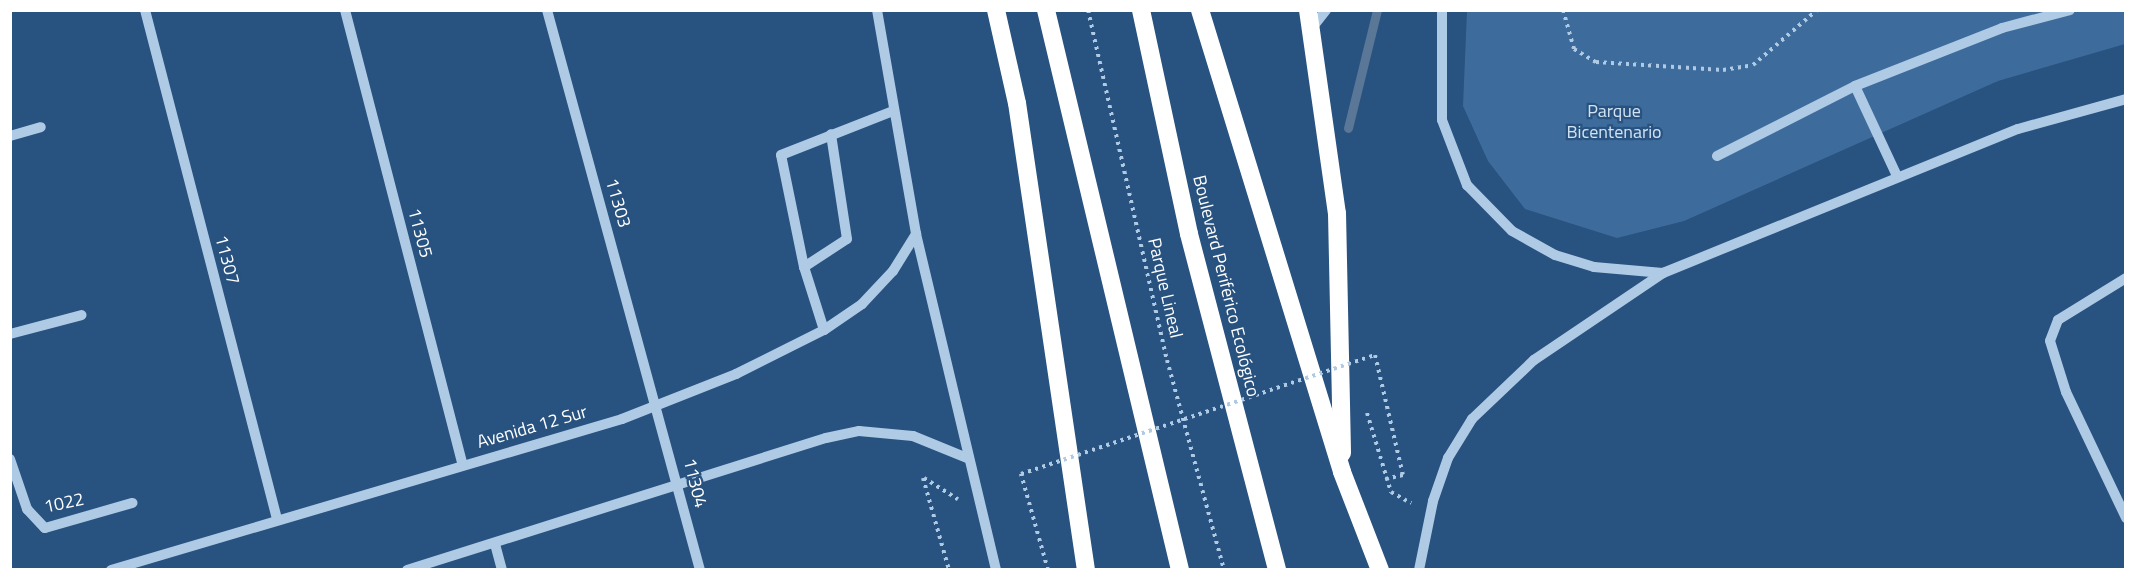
<!DOCTYPE html>
<meta charset="utf-8">
<style>
body{margin:0}
#map{position:relative;width:2136px;height:580px;overflow:hidden;background:#28527f;font-family:"Titillium Web",sans-serif}
div>[style]{position:absolute}
[style*='--x']{left:calc(var(--x)*1px);top:calc(var(--y)*1px);width:calc(var(--w)*1px);rotate:calc(var(--a)*1deg)}
.green>*{inset:0;background:#3d6c9c}
.stream>*{height:9px;margin:-4.5px;padding:0 4.5px;transform-origin:4.5px;border-radius:4.5px;background:#5a7797}
.path>*{height:4px;margin-top:-2px;transform-origin:0;background:repeating-linear-gradient(90deg,#afcae5 0 3px,transparent 0 7.5px)}
.minor>*{height:10px;margin:-5px;padding:0 5px;transform-origin:5px;border-radius:5px;background:#afcae5}
.highway>*{height:18px;margin:-9px;padding:0 9px;transform-origin:9px;border-radius:9px;background:#fff}
.path-bridge>*{height:4px;margin-top:-2px;transform-origin:0;background:repeating-linear-gradient(90deg,#afcae5 0 3px,transparent 0 7.5px)}
span{translate:-50% -50%;white-space:nowrap;text-align:center;line-height:1.15;-webkit-text-stroke:4.5px #28527f;paint-order:stroke}
.park-label{font-size:18px;color:#d2e3f4}
.street-label{font-size:18px;color:#fff}
.frame{position:absolute;inset:0;border:12px solid #fff;pointer-events:none}
</style>
<div id="map">
<div class="green">
<i style="clip-path:polygon(1467px 11px,2125px 11px,2125px 44px,1998px 81px,1684px 221px,1617px 238px,1525px 209px,1488px 161px,1463px 106px)"></i>
</div>
<div class="stream">
<i style="--x:1348;--y:128;--w:122;--a:-76.2"></i>
</div>
<div class="path">
<i style="--x:1088;--y:10;--w:359;--a:77.3"></i>
<i style="--x:1167;--y:360;--w:218;--a:74.8"></i>
<i style="--x:1563;--y:10;--w:41;--a:74.2"></i>
<i style="--x:1574;--y:49;--w:26;--a:31"></i>
<i style="--x:1596;--y:62;--w:127;--a:3.6"></i>
<i style="--x:1723;--y:70;--w:30;--a:-9"></i>
<i style="--x:1753;--y:65;--w:84;--a:-40.7"></i>
<i style="--x:1367;--y:413;--w:83;--a:73.1"></i>
<i style="--x:1391;--y:492;--w:23;--a:29"></i>
<i style="--x:923;--y:478;--w:96;--a:74.2"></i>
<i style="--x:924;--y:478;--w:40;--a:32"></i>
</div>
<div class="minor">
<i style="--x:145;--y:10;--w:526;--a:75.46"></i>
<i style="--x:345;--y:10;--w:469;--a:75.5"></i>
<i style="--x:547;--y:10;--w:581;--a:74.72"></i>
<i style="--x:877;--y:10;--w:227;--a:80.1"></i>
<i style="--x:916;--y:234;--w:345;--a:76.6"></i>
<i style="--x:1442;--y:10;--w:110;--a:90"></i>
<i style="--x:1442;--y:120;--w:70;--a:69"></i>
<i style="--x:1467;--y:185;--w:64;--a:45.6"></i>
<i style="--x:1512;--y:231;--w:49;--a:29.2"></i>
<i style="--x:1555;--y:255;--w:41;--a:17.1"></i>
<i style="--x:1594;--y:267;--w:69;--a:5"></i>
<i style="--x:1312;--y:28;--w:23;--a:-52"></i>
<i style="--x:10;--y:136;--w:32;--a:-16"></i>
<i style="--x:1717;--y:156;--w:155;--a:-26.9"></i>
<i style="--x:1897;--y:176;--w:99;--a:-115"></i>
<i style="--x:1855;--y:86;--w:158;--a:-21.5"></i>
<i style="--x:2002;--y:28;--w:70;--a:-14.8"></i>
<i style="--x:804;--y:267;--w:51;--a:-33.1"></i>
<i style="--x:847;--y:239;--w:106;--a:-98.7"></i>
<i style="--x:2126;--y:278;--w:80;--a:148.3"></i>
<i style="--x:2058;--y:320;--w:22;--a:111"></i>
<i style="--x:2050;--y:341;--w:53;--a:72.6"></i>
<i style="--x:2066;--y:392;--w:140;--a:64.5"></i>
<i style="--x:824;--y:330;--w:66;--a:-107.6"></i>
<i style="--x:804;--y:267;--w:114;--a:-101.6"></i>
<i style="--x:781;--y:155;--w:120;--a:-21.4"></i>
<i style="--x:10;--y:334;--w:74;--a:-14.8"></i>
<i style="--x:10;--y:459;--w:53;--a:71.2"></i>
<i style="--x:27;--y:509;--w:26;--a:47"></i>
<i style="--x:45;--y:528;--w:91;--a:-16"></i>
<i style="--x:495;--y:544;--w:27;--a:75"></i>
<i style="--x:111;--y:570;--w:533;--a:-16.46"></i>
<i style="--x:622;--y:419;--w:123;--a:-21.5"></i>
<i style="--x:736;--y:374;--w:98;--a:-26.6"></i>
<i style="--x:824;--y:330;--w:46;--a:-34.4"></i>
<i style="--x:862;--y:304;--w:45;--a:-46.8"></i>
<i style="--x:893;--y:271;--w:44;--a:-58.1"></i>
<i style="--x:407;--y:570;--w:439;--a:-17.5"></i>
<i style="--x:826;--y:438;--w:34;--a:-12"></i>
<i style="--x:859;--y:431;--w:54;--a:5.3"></i>
<i style="--x:913;--y:436;--w:58;--a:22.2"></i>
<i style="--x:1419;--y:570;--w:70;--a:-78.5"></i>
<i style="--x:1433;--y:501;--w:46;--a:-70.8"></i>
<i style="--x:1448;--y:458;--w:46;--a:-58.4"></i>
<i style="--x:1472;--y:419;--w:86;--a:-43.6"></i>
<i style="--x:1534;--y:360;--w:156;--a:-34"></i>
<i style="--x:1663;--y:273;--w:383;--a:-22.1"></i>
<i style="--x:2018;--y:129;--w:112;--a:-15.5"></i>
</div>
<div class="highway">
<i style="--x:996;--y:10;--w:95;--a:77.3"></i>
<i style="--x:1017;--y:103;--w:472;--a:81.6"></i>
<i style="--x:1046;--y:10;--w:576;--a:76.54"></i>
<i style="--x:1141;--y:10;--w:229;--a:77.9"></i>
<i style="--x:1189;--y:234;--w:347;--a:75.3"></i>
<i style="--x:1200;--y:10;--w:483;--a:72.9"></i>
<i style="--x:1342;--y:472;--w:105;--a:68.8"></i>
<i style="--x:1308;--y:10;--w:205;--a:81.9"></i>
<i style="--x:1337;--y:213;--w:240;--a:88.8"></i>
</div>
<div class="path-bridge">
<i style="--x:1048;--y:570;--w:100;--a:-105.7"></i>
<i style="--x:1021;--y:474;--w:373;--a:-18.6"></i>
<i style="--x:1375;--y:355;--w:123;--a:76.9"></i>
<i style="--x:1403;--y:475;--w:18;--a:167"></i>
</div>
<div class="park-label">
<span style="left:1614px;top:122px">Parque<br>Bicentenario</span>
</div>
<div class="street-label">
<span style="left:618px;top:203px;rotate:74deg">11303</span>
<span style="left:420px;top:233px;rotate:75deg">11305</span>
<span style="left:227px;top:260px;rotate:75deg">11307</span>
<span style="left:1226px;top:286px;rotate:76deg">Boulevard Periférico Ecológico</span>
<span style="left:1165px;top:288px;rotate:77deg">Parque Lineal</span>
<span style="left:532px;top:427px;rotate:-16deg">Avenida 12 Sur</span>
<span style="left:695px;top:483px;rotate:76deg">11304</span>
<span style="left:64px;top:503px;rotate:-12deg">1022</span>
</div>
<div class="frame"></div>
</div>
